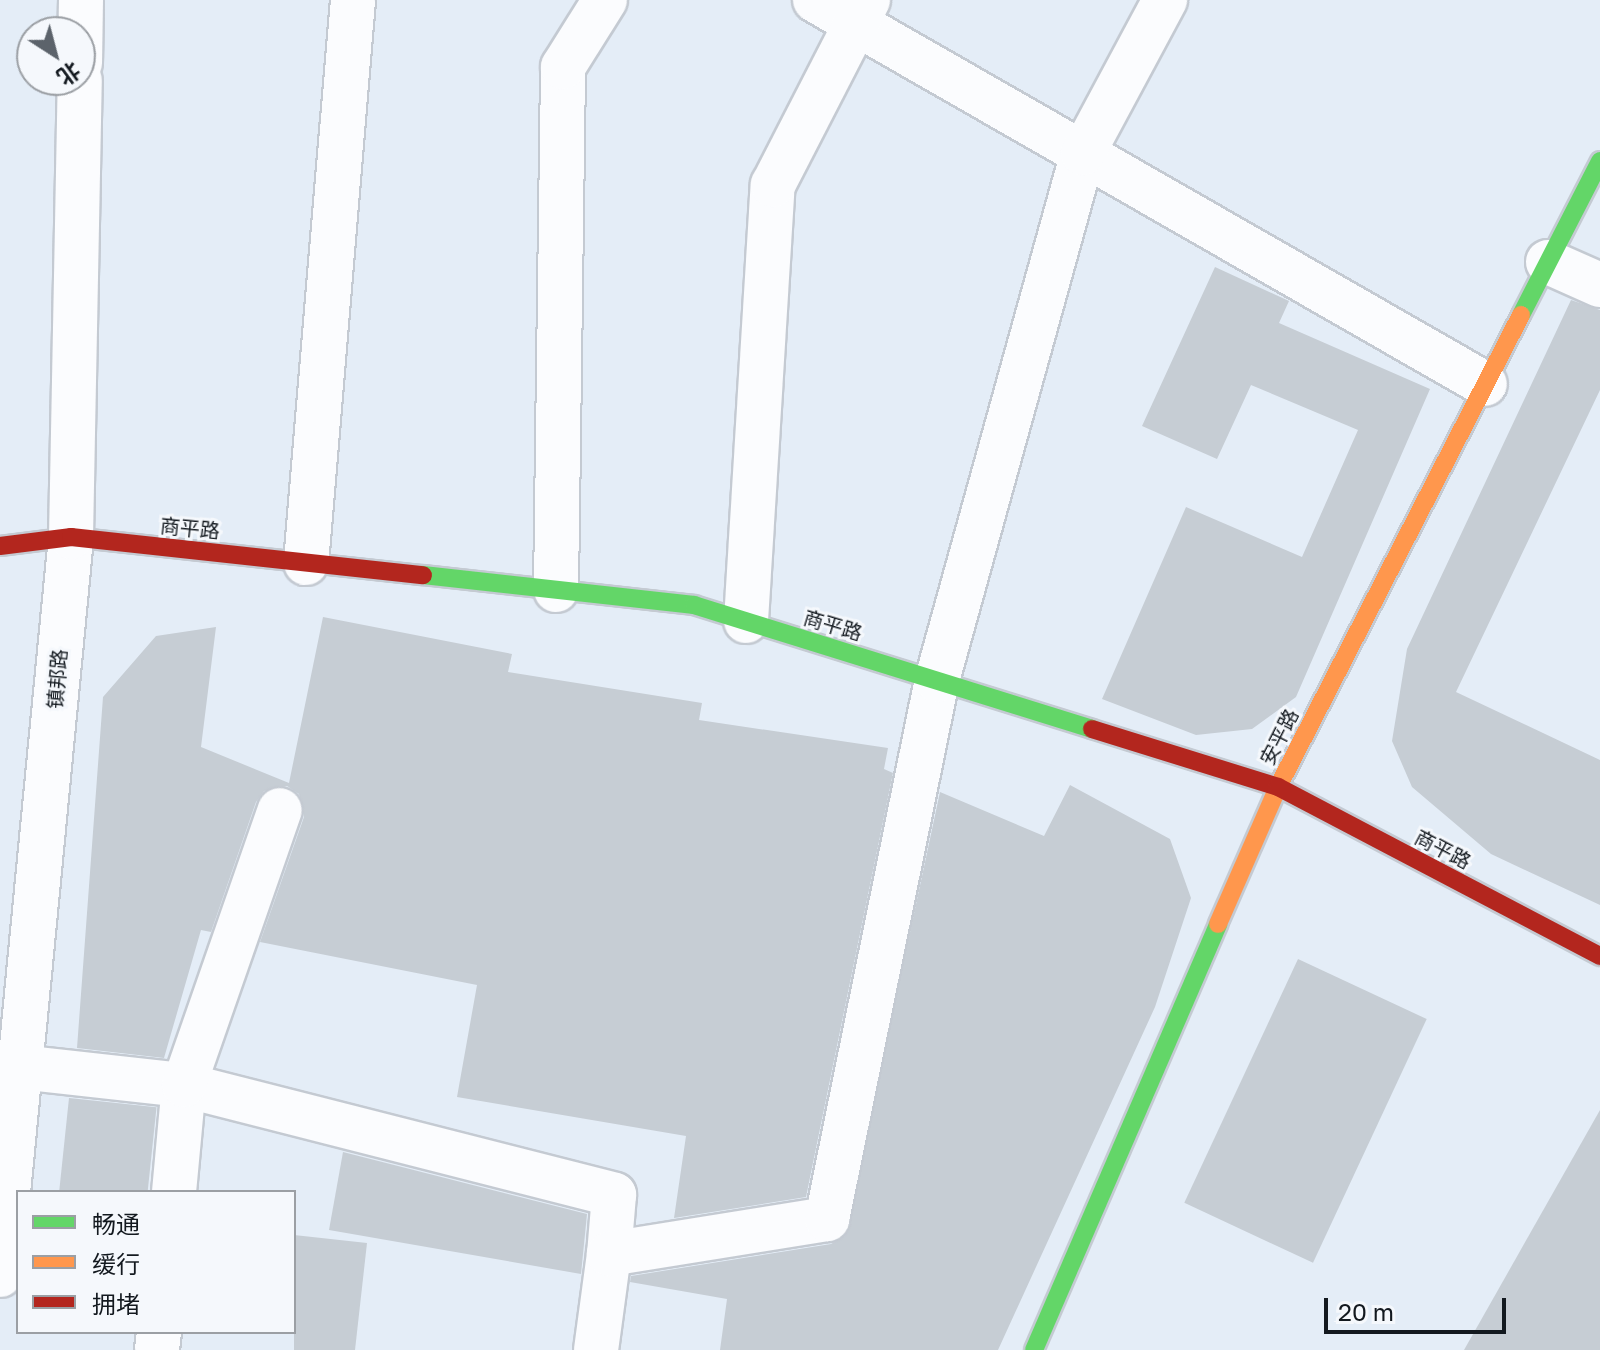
<!DOCTYPE html>
<meta charset="utf-8">
<style>
body{margin:0}
#map{position:relative;width:1600px;height:1350px;overflow:hidden;background:#e4edf7;font-family:"Golos Text","Noto Sans SC",sans-serif}
div>[style]{position:absolute}
[style*='--x']{left:calc(var(--x)*1px);top:calc(var(--y)*1px);width:calc(var(--w)*1px);rotate:calc(var(--a)*1deg)}
.building>*{inset:0;background:#c6cdd4;transform-origin:0 0}
.roads{filter:drop-shadow(2px 0 #c4cad2) drop-shadow(-2px 0 #c4cad2) drop-shadow(0 2px #c4cad2) drop-shadow(0 -2px #c4cad2)}
.street>*{height:44px;margin:-22px;padding:0 22px;transform-origin:22px;border-radius:22px;background:#fbfcfe}
.fast>*{height:18px;margin:-9px;padding:0 9px;transform-origin:9px;border-radius:9px;background:#63d668}
.slow>*{height:18px;margin:-9px;padding:0 9px;transform-origin:9px;border-radius:9px;background:#ff974d}
.jam>*{height:18px;margin:-9px;padding:0 9px;transform-origin:9px;border-radius:9px;background:#b3261e}
span{translate:-50% -50%;white-space:nowrap;text-align:center;line-height:1.15;-webkit-text-stroke:6px #f5f8fc;paint-order:stroke}
.street-label{font-size:20px;color:#13191f}
.legend{position:absolute;left:16px;top:1190px;width:280px;height:144px;box-sizing:border-box;background:#f5f8fc;border:2px solid #9b9fa4;margin:0;padding:10px 14px;list-style:none;font-size:24px;color:#13191f}
.legend li{display:flex;align-items:center;gap:16px;height:40px}
.legend b{width:40px;border:2px solid #9b9fa4}
.north{position:absolute;left:16px;top:16px;width:80px;height:80px;box-sizing:border-box;background:#f5f8fc;border:2px solid #9b9fa4;border-radius:50%;rotate:144deg;font-size:22px;font-weight:700;line-height:32px;text-align:center;color:#13191f}
.north::after{content:'';display:block;margin:auto;width:28px;height:36px;background:#5c636b;clip-path:polygon(50% 0,100% 100%,50% 72%,0 100%)}
.scale{position:absolute;left:1324px;top:1298px;width:182px;height:36px;box-sizing:border-box;border:4px solid #13191f;border-top:0;padding-left:10px;font-size:24px;line-height:28px;white-space:nowrap;color:#13191f;-webkit-text-stroke:6px #f5f8fc;paint-order:stroke}
</style>
<div id="map">
<div class="building">
<i style="clip-path:polygon(1215px 267px,1289px 301px,1279px 323px,1430px 389px,1296px 697px,1252px 729px,1196px 735px,1102px 699px,1186px 507px,1302px 557px,1358px 430px,1251px 385px,1217px 459px,1142px 426px)"></i>
<i style="clip-path:polygon(1571px 300px,1600px 310px,1600px 390px,1456px 692px,1600px 760px,1600px 905px,1491px 854px,1412px 787px,1392px 741px,1407px 649px)"></i>
<i style="clip-path:polygon(323px 617px,512px 654px,508px 672px,702px 703px,699px 720px,888px 748px,884px 769px,893px 773px,806px 1197px,674px 1218px,686px 1136px,457px 1097px,477px 985px,260px 942px,304px 817px,299px 794px,287px 786px,264px 791px,256px 802px,211px 932px,201px 930px,164px 1058px,77px 1048px,103px 697px,156px 636px,216px 627px,201px 747px,289px 783px)"></i>
<i style="clip-path:polygon(1070px 785px,1170px 839px,1191px 898px,1155px 1007px,998px 1350px,720px 1350px,727px 1299px,630px 1282px,631px 1276px,831px 1244px,845px 1236px,940px 792px,1044px 836px)"></i>
<i style="left:1298px;top:959px;width:142px;height:269px;rotate:25deg"></i>
<i style="left:69px;top:1098px;width:88px;height:95px;rotate:6deg"></i>
<i style="clip-path:polygon(1600px 1110px,1600px 1350px,1464px 1350px)"></i>
<i style="clip-path:polygon(343px 1152px,587px 1214px,581px 1274px,329px 1230px)"></i>
<i style="clip-path:polygon(294px 1235px,367px 1243px,355px 1350px,294px 1350px)"></i>
</div>
<div class="roads">
<div class="street">
<i style="--x:815;--y:0;--w:772;--a:29.82"></i>
<i style="--x:80;--y:63;--w:63;--a:-89.1"></i>
<i style="--x:1548;--y:262;--w:57;--a:23.9"></i>
<i style="--x:306;--y:563;--w:565;--a:-85.23"></i>
<i style="--x:556;--y:590;--w:523;--a:-89.23"></i>
<i style="--x:563;--y:67;--w:79;--a:-57.9"></i>
<i style="--x:746;--y:621;--w:437;--a:-86.5"></i>
<i style="--x:773;--y:185;--w:208;--a:-62.8"></i>
<i style="--x:20;--y:1067;--w:165;--a:6.3"></i>
<i style="--x:184;--y:1085;--w:444;--a:14.3"></i>
<i style="--x:614;--y:1195;--w:59;--a:94.8"></i>
<i style="--x:174;--y:1192;--w:107;--a:-84.7"></i>
<i style="--x:184;--y:1085;--w:291;--a:-70.8"></i>
<i style="--x:0;--y:1275;--w:741;--a:-84.5"></i>
<i style="--x:71;--y:537;--w:457;--a:-88.9"></i>
<i style="--x:157;--y:1350;--w:18;--a:-84"></i>
<i style="--x:596;--y:1350;--w:97;--a:-82.3"></i>
<i style="--x:609;--y:1254;--w:221;--a:-9.1"></i>
<i style="--x:827;--y:1219;--w:550;--a:-78.47"></i>
<i style="--x:937;--y:680;--w:547;--a:-74.52"></i>
<i style="--x:1083;--y:153;--w:174;--a:-61.8"></i>
</div>
<div class="fast">
<i style="--x:1521;--y:315;--w:173;--a:-62.8"></i>
<i style="--x:423;--y:575;--w:273;--a:6.3"></i>
<i style="--x:694;--y:605;--w:417;--a:17.3"></i>
<i style="--x:1034;--y:1350;--w:464;--a:-66.6"></i>
</div>
<div class="slow">
<i style="--x:1218;--y:924;--w:150;--a:-66.3"></i>
<i style="--x:1278;--y:787;--w:531;--a:-62.76"></i>
</div>
<div class="jam">
<i style="--x:0;--y:546;--w:72;--a:-7.2"></i>
<i style="--x:71;--y:537;--w:354;--a:6.2"></i>
<i style="--x:1092;--y:729;--w:195;--a:17.3"></i>
<i style="--x:1278;--y:787;--w:364;--a:27.7"></i>
</div>
</div>
<div class="street-label">
<span style="left:190px;top:528px;rotate:6deg">商平路</span>
<span style="left:833px;top:625px;rotate:17deg">商平路</span>
<span style="left:57px;top:679px;rotate:-85deg">镇邦路</span>
<span style="left:1279px;top:737px;rotate:-63deg">安平路</span>
<span style="left:1443px;top:849px;rotate:28deg">商平路</span>
</div>
<ul class="legend">
<li><b style="height:10px;background:#63d668"></b>畅通</li>
<li><b style="height:10px;background:#ff974d"></b>缓行</li>
<li><b style="height:10px;background:#b3261e"></b>拥堵</li>
</ul>
<div class="north">北</div>
<div class="scale">20 m</div>
</div>
